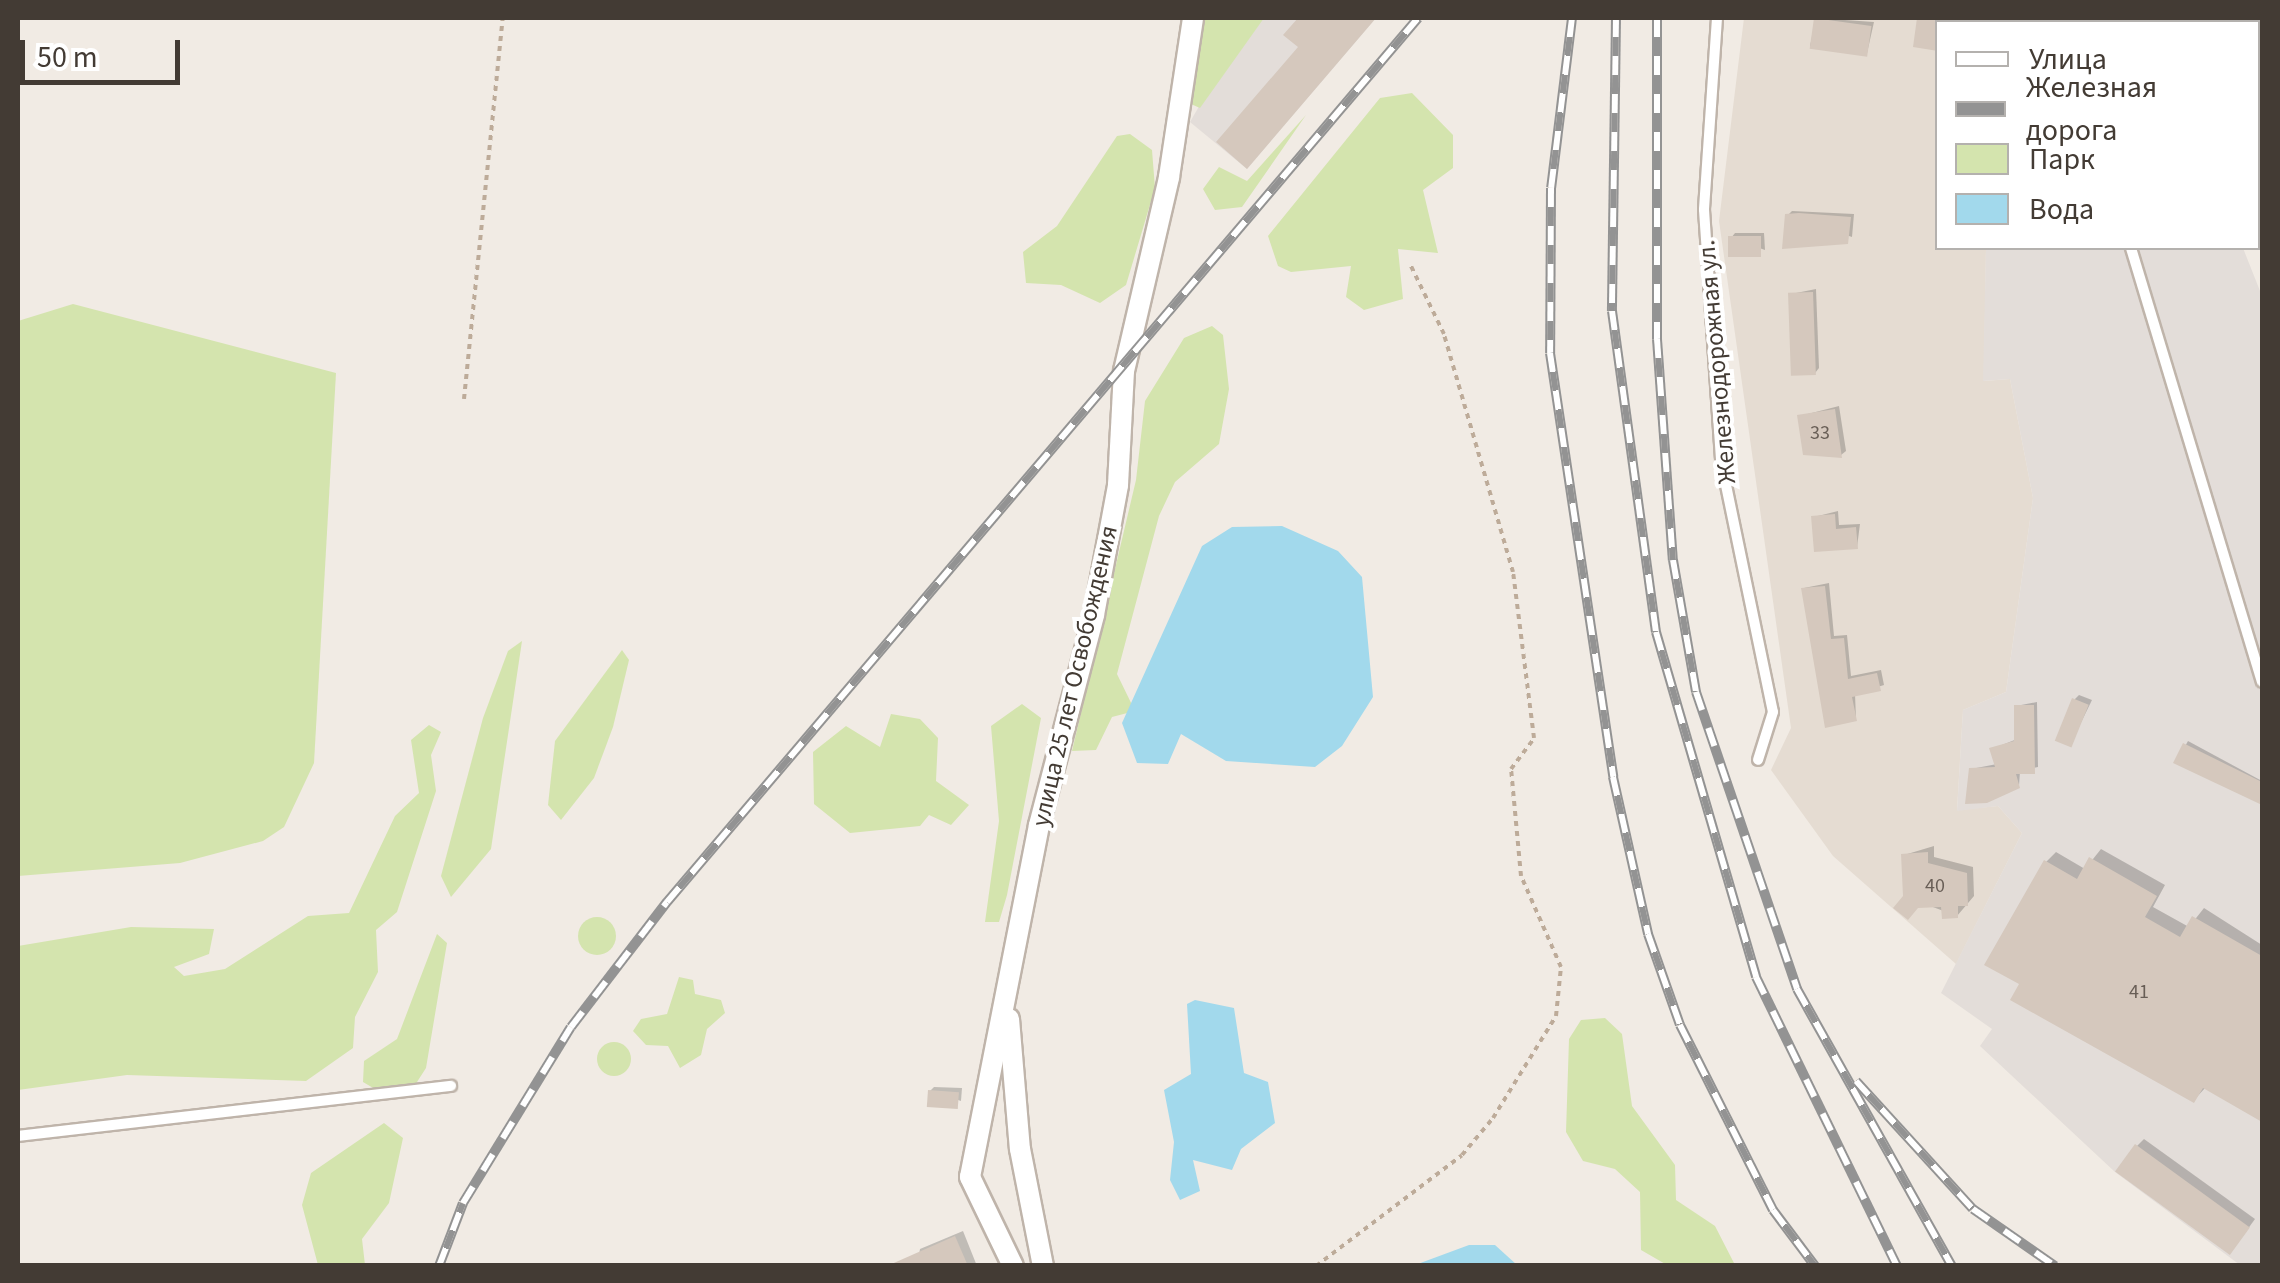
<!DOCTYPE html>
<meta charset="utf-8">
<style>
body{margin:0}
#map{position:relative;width:2280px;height:1283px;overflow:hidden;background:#f1ebe4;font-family:"Source Sans 3",sans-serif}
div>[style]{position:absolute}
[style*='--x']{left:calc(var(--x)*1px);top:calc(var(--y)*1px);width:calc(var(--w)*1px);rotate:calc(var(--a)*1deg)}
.residential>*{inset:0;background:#e5dcd2}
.industrial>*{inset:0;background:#e3ddd9}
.green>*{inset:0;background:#d4e4ae}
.round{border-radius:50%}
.water>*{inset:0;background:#a2d9ec}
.shadow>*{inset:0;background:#0003;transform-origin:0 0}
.building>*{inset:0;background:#d5c8bd;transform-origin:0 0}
.path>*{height:4px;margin-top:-2px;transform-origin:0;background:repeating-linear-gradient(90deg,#bdab99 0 5px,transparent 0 10px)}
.roads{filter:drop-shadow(2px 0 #bfb4aa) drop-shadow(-2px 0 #bfb4aa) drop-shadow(0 2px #bfb4aa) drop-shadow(0 -2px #bfb4aa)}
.lane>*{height:10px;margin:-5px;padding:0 5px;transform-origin:5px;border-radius:5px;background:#fff}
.street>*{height:20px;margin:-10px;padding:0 10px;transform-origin:10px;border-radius:10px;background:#fff}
.rail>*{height:10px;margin-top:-5px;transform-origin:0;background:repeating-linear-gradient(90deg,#fff 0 19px,#939393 0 38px);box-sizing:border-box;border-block:2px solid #939393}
span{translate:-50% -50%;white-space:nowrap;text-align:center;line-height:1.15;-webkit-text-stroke:8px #fff;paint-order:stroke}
.number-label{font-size:20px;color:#685e56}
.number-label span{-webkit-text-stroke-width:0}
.street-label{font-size:25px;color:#433b34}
.frame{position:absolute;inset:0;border:20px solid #433b34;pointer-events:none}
.legend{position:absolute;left:1935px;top:20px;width:325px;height:230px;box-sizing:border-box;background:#fff;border:2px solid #b4b1ae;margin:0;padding:12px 18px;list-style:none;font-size:30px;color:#433b34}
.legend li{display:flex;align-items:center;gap:20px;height:50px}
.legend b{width:50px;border:2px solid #b4b1ae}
.scale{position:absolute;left:20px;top:40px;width:160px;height:45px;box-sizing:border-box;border:5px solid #433b34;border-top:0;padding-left:12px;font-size:30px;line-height:35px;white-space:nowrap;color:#433b34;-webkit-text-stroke:8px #fff;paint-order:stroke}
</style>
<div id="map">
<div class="residential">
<i style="clip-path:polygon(1744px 18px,2247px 18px,1938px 22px,1938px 248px,1986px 248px,1984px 381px,2010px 379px,2033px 498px,2006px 692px,1963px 710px,1957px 810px,1998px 806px,2022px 833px,1956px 964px,1833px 856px,1771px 770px,1791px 728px,1719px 221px)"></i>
</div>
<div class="industrial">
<i style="clip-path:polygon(1250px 18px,1376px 18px,1247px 169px,1190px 122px)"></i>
<i style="clip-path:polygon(1986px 248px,2243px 248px,2262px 296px,2262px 1265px,2240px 1265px,2115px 1172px,1980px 1046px,1992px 1029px,1941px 993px,2022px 833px,1998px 806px,1957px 811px,1963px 710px,2006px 692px,2033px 498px,2010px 379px,1983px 381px)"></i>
</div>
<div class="green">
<i style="clip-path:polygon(1202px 18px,1264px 18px,1200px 108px,1184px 101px)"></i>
<i style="clip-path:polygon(1412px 93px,1453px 135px,1453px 168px,1423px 190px,1438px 253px,1398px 249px,1403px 299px,1364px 310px,1346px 297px,1351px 266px,1291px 272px,1278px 266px,1268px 236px,1380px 98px)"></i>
<i style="clip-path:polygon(1306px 115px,1242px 207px,1215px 210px,1203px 189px,1219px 167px,1247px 181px)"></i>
<i style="clip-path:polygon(1130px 134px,1152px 150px,1155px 188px,1126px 285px,1100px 303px,1061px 285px,1026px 283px,1023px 252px,1057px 226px,1117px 136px)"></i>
<i style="clip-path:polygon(73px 304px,336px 373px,314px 763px,284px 827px,263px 841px,180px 863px,18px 876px,18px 321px)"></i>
<i style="clip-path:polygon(1212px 326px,1223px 335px,1229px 389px,1219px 444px,1175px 482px,1159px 516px,1117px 674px,1135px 711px,1112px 717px,1096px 750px,1072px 751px,1136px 480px,1145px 401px,1184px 338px)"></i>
<i style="clip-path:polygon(522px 641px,491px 849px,451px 897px,441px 876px,483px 718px,508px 651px)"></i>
<i style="clip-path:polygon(622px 650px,629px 660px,613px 727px,594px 778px,561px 820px,548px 805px,555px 741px)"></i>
<i style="clip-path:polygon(1022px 704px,1041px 718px,1007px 895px,999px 922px,985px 922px,999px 821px,991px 726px)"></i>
<i style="clip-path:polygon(891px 714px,920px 719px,938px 738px,936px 781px,969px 805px,951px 825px,929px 815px,920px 826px,850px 833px,814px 804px,813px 752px,846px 726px,880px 747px)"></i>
<i style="clip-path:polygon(429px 725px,441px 732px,431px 755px,436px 791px,397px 912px,376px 930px,378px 972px,355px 1017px,353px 1048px,306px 1081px,127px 1075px,18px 1090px,18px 946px,131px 927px,214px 929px,209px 954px,174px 967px,184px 976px,225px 969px,308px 916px,349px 913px,395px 816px,419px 793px,411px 740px)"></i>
<i class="round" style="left:578px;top:917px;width:38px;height:38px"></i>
<i style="clip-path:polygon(437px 934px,447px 943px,426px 1068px,408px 1096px,380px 1092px,363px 1082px,364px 1061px,397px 1039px)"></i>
<i style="clip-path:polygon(679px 977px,693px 980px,695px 994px,721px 1000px,725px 1013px,707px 1029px,701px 1055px,680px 1068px,668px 1046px,646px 1045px,633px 1031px,641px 1019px,667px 1014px)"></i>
<i style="clip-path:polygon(1605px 1018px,1622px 1034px,1632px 1106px,1675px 1165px,1676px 1200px,1715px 1226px,1735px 1265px,1667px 1265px,1641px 1250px,1640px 1192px,1615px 1169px,1583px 1161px,1566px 1132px,1569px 1039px,1581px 1020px)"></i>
<i class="round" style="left:597px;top:1042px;width:34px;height:34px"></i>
<i style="clip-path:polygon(384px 1123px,403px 1138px,389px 1203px,362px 1239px,365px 1265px,318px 1265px,302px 1205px,311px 1173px)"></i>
</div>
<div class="water">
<i style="clip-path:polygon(1282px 526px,1338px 551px,1362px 577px,1373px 697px,1342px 746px,1315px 767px,1226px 761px,1181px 734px,1168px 764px,1137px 763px,1122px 723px,1202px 546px,1232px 527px)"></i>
<i style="clip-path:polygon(1195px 1000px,1234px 1008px,1244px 1073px,1268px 1082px,1275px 1123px,1241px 1149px,1232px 1170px,1193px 1160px,1200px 1191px,1180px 1200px,1170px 1180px,1174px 1142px,1164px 1090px,1191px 1074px,1187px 1004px)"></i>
<i style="clip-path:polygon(1469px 1245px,1495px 1245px,1517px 1265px,1415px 1265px)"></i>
</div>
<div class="shadow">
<i style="clip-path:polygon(1816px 18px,1874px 22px,1867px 53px,1810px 46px)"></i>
<i style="clip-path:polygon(1920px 18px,1947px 18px,1957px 19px,1938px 22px,1916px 45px)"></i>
<i style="left:2100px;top:18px;width:38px;height:4px"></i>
<i style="left:2180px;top:18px;width:40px;height:4px"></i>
<i style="clip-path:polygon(1792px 211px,1854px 214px,1852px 237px,1788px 215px)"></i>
<i style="clip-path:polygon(1735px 233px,1764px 233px,1765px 250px,1731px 238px)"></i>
<i style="clip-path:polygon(1816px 289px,1819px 368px,1815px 373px,1791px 294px)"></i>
<i style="clip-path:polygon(1839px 406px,1846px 451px,1841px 455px,1800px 416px)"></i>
<i style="clip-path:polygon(1838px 511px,1839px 525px,1860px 524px,1857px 547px,1814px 517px)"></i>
<i style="clip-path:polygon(1829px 583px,1834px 636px,1847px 635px,1851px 676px,1881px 670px,1884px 685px,1855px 694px,1856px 719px,1804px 588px)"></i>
<i style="clip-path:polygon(2079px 695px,2092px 700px,2070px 745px,2075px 699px)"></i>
<i style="clip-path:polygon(2037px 702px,2038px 767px,2020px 771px,2019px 786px,1971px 769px,1997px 764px,1992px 749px,2017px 739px,2016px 706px)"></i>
<i style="clip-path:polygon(2188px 741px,2262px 781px,2262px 804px,2176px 762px)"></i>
<i style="clip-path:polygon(1934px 846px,1934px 857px,1973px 867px,1974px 896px,1957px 916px,1906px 897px,1904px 855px)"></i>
<i style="clip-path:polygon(2101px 849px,2165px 885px,2153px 907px,2189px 927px,2204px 908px,2262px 945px,2258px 1116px,2206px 1087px,2194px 1100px,2022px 983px,2046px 862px,2056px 852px,2085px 869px)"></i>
<i style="clip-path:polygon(934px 1087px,962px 1088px,961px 1101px,930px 1091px)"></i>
<i style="clip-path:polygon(2144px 1139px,2255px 1219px,2237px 1244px,2137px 1146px)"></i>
<i style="clip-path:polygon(963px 1231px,977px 1266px,917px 1266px,920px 1249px)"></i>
</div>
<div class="building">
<i style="clip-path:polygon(1298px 18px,1376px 18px,1247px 169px,1216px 142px,1298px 47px,1283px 35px)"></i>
<i style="left:1814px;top:18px;width:58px;height:31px;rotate:8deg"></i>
<i style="clip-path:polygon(1917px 18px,1938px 20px,1938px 51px,1913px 47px)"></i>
<i style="clip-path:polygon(1799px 213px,1851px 217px,1848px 244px,1782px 249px,1785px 214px)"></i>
<i style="left:1761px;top:236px;width:21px;height:33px;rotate:90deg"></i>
<i style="left:1813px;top:292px;width:83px;height:25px;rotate:88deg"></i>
<i style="clip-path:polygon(1835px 409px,1842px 458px,1803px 455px,1797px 415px)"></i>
<i style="clip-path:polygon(1835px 514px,1836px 529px,1856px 527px,1858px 549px,1814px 552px,1811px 516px)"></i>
<i style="clip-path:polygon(1825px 586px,1831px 639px,1844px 638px,1848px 679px,1877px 673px,1881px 691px,1852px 697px,1857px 721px,1825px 728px,1801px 588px)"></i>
<i style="left:2072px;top:698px;width:18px;height:46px;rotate:22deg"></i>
<i style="clip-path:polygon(2014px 705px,2034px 705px,2035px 774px,2016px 774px,2020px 788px,1987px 803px,1965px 804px,1969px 768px,1995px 767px,1989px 748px,2014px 741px)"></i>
<i style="clip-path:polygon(2183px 743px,2262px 782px,2262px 805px,2173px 763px)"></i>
<i style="clip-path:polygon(1928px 852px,1928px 863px,1967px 873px,1968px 906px,1958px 906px,1958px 918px,1942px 919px,1941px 907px,1918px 908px,1908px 920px,1893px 908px,1903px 896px,1901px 854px)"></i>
<i style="clip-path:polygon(2089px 857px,2157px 896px,2145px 917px,2180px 937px,2192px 916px,2262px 956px,2262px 1122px,2203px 1088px,2194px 1103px,2010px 1000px,2019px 984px,1984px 965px,2044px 860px,2077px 879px)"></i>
<i style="left:928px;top:1090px;width:31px;height:17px;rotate:4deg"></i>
<i style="left:2135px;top:1144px;width:142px;height:34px;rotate:36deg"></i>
<i style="clip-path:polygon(955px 1236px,968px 1266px,887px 1266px)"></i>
</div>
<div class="path">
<i style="--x:464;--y:399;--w:383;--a:-84.2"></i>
<i style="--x:1316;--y:1266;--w:183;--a:-37.2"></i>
<i style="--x:1462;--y:1155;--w:48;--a:-50"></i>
<i style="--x:1493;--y:1118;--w:120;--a:-58.3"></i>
<i style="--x:1556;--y:1016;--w:49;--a:-84.2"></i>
<i style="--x:1561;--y:967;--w:99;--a:-113.7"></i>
<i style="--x:1521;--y:876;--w:107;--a:-95.3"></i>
<i style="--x:1511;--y:769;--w:39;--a:-53"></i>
<i style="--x:1534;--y:738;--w:167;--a:-97.2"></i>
<i style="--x:1513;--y:572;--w:248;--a:-106.2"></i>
<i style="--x:1444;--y:334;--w:78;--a:-115.9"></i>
</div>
<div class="roads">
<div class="lane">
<i style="--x:1717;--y:18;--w:192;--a:93.9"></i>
<i style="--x:1704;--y:210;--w:252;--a:86.1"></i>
<i style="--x:1721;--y:461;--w:256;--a:78.3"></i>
<i style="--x:1773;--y:712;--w:50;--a:107.4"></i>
<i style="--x:2258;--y:107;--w:4;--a:0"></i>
<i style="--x:2131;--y:248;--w:453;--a:73.2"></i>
<i style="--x:18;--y:1136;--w:436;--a:-6.6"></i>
</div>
<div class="street">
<i style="--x:2262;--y:18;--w:22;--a:90"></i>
<i style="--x:1009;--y:1019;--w:130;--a:85.2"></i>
<i style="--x:1020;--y:1149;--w:119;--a:78.9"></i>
<i style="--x:1013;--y:1266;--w:99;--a:-115.8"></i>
<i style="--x:970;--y:1177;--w:359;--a:-78.9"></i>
<i style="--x:1039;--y:825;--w:217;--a:-75.3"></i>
<i style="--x:1094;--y:615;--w:132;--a:-79.5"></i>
<i style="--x:1118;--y:485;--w:114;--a:-87"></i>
<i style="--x:1124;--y:371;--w:199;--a:-76.9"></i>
<i style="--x:1169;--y:177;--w:161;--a:-81.4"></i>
</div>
</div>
<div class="rail">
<i style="--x:1572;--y:18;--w:171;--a:97"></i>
<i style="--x:1551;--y:188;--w:165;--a:90.3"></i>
<i style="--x:1550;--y:353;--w:429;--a:81.5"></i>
<i style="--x:1613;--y:777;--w:161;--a:77.4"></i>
<i style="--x:1648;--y:934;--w:96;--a:70.6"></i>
<i style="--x:1680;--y:1025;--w:207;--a:63.3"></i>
<i style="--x:1773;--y:1210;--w:70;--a:53.1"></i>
<i style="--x:1616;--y:18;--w:293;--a:90.8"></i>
<i style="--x:1612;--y:311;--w:324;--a:82.2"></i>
<i style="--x:1656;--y:632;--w:359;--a:73.8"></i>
<i style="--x:1756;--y:977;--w:322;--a:64"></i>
<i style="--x:1657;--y:18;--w:321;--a:90"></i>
<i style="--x:1657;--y:339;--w:222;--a:85.9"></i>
<i style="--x:1673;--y:560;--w:134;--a:80.1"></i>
<i style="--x:1696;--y:692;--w:314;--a:71.2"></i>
<i style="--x:1797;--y:989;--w:317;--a:60.8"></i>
<i style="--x:1856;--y:1081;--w:173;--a:47.6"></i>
<i style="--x:1973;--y:1209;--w:100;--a:34.8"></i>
<i style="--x:439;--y:1266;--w:67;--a:-69.1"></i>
<i style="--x:463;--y:1203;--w:206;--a:-58.5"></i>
<i style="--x:571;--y:1027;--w:158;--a:-52.5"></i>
<i style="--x:667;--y:902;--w:1160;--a:-49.65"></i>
</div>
<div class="number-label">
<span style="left:1820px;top:433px">33</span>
<span style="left:1935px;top:886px">40</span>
<span style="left:2139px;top:992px">41</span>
</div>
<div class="street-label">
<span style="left:1717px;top:362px;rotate:-95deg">Железнодорожная ул.</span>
<span style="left:1075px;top:676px;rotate:-77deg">улица 25 лет Освобождения</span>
</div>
<div class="frame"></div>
<ul class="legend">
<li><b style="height:12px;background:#fff"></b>Улица</li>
<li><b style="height:12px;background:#939393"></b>Железная дорога</li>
<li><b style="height:28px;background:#d4e4ae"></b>Парк</li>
<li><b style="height:28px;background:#a2d9ec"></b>Вода</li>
</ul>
<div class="scale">50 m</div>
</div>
